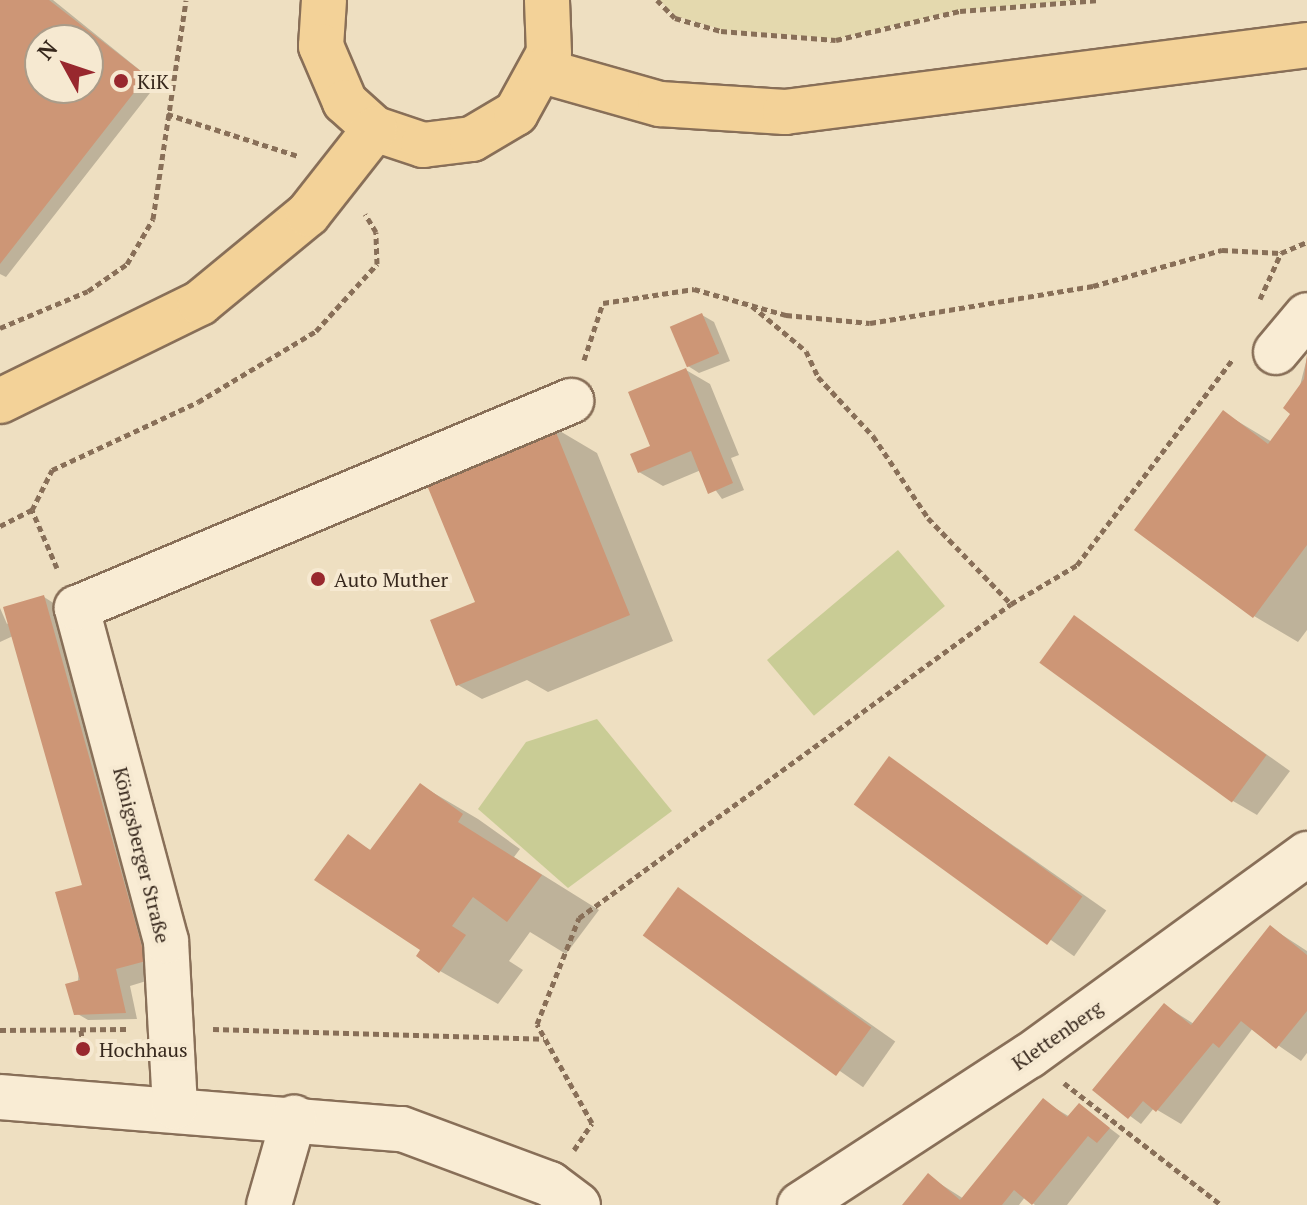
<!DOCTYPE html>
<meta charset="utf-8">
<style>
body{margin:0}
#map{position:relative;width:1307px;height:1205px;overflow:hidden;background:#eedfc1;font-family:"PT Serif",serif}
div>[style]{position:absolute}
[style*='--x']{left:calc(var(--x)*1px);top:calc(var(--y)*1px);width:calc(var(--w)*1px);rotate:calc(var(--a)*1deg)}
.farmland>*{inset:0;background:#e4d9ae}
.green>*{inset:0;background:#c9cc95;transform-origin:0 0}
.shadow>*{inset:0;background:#0003;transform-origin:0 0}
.building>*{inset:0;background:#cd9676;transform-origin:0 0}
.path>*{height:5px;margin-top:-2.5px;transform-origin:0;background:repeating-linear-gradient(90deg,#886f58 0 6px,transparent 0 10px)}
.roads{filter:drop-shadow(2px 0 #886f58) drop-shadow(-2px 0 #886f58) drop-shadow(0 2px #886f58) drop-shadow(0 -2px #886f58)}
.minor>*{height:44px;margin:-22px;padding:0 22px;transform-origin:22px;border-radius:22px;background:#f9ecd4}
.major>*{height:44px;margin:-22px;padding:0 22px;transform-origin:22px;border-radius:22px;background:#f3d298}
.dots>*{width:22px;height:22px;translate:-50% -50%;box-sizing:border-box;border:4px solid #f6e9d1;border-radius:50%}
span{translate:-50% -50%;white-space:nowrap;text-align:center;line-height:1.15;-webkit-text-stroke:8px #f6e9d1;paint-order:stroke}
.poi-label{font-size:20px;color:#37281d}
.left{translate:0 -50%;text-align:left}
.street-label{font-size:20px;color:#37281d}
.north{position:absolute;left:24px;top:24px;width:80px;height:80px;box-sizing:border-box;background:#f6e9d1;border:2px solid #aa9c89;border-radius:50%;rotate:310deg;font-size:22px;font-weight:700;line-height:32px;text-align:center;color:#37281d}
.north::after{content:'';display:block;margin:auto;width:28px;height:36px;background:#98282e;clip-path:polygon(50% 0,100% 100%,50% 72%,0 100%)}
</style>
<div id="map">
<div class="farmland">
<i style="clip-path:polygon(659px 0,1084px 0,960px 10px,837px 39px,720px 29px,676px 16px)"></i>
</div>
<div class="green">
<i style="left:898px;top:550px;width:73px;height:171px;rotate:50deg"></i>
<i style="clip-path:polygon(597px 719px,672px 811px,568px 888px,478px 809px,526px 742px)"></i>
</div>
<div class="shadow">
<i style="clip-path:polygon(evenodd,0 0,53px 0,157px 84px,6px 277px,0 274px,0 0,40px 40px,88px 40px,88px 88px,40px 88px,40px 40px)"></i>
<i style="clip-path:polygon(702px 315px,714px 322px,730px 361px,699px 373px,688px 366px)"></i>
<i style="clip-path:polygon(1307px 358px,1307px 630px,1298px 642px,1254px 616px,1224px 413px,1272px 442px,1293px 413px)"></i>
<i style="clip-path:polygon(686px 370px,710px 384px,739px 455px,731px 458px,744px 490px,722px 499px,701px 470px,663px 486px,639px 472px)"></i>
<i style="clip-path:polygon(553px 427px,597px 453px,673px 641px,548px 692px,527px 680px,482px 699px,458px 685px,477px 603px)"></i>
<i style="clip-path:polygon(44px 597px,55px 604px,169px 974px,130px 986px,137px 1019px,88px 1020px,76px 1013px,84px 886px,13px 636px,0 642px,0 608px,7px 624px)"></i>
<i style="clip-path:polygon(1075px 618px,1290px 771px,1257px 815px,1233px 801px)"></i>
<i style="left:890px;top:759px;width:264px;height:56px;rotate:35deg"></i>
<i style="clip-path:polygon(420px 785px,478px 819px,520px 849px,514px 857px,599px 910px,566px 954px,530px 932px,509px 961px,523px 970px,498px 1004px,440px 971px,348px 837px,372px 851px)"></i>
<i style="left:679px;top:890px;width:264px;height:56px;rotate:35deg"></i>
<i style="clip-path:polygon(1270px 927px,1307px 951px,1307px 1053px,1301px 1061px,1253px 1028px,1181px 1124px,1154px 1108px,1141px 1124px,1095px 1090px,1164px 1005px,1194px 1024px)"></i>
<i style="clip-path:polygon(1043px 1101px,1070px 1117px,1079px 1105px,1120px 1136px,1067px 1205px,1035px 1205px,1025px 1197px,1019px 1205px,905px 1205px,928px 1176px,964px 1199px)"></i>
</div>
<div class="building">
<i style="clip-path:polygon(evenodd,0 0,49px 0,147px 76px,0 264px,0 0,40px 40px,88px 40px,88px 88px,40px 88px,40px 40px)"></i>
<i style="left:702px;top:313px;width:44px;height:35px;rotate:67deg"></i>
<i style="clip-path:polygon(1307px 354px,1307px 545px,1253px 618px,1134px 530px,1223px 410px,1268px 444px,1290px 414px,1283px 408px,1304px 379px)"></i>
<i style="clip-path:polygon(686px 368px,733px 483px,708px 494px,691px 451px,638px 473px,630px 454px,650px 446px,628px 392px)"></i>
<i style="clip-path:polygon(553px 425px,630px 615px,456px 686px,430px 620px,475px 602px,424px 478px)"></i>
<i style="clip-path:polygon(44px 595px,146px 961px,116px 969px,126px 1013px,74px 1015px,65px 984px,80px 980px,55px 892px,82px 885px,3px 607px)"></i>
<i style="left:1074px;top:615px;width:238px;height:59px;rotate:36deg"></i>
<i style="left:889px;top:756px;width:239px;height:60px;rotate:36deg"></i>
<i style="clip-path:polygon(420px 783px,463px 814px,458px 822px,542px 875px,507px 922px,473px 897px,452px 926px,466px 935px,439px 973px,416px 956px,420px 950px,314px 880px,348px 834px,370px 850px)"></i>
<i style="left:678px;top:887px;width:239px;height:60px;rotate:36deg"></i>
<i style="clip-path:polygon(1270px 925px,1307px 955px,1307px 1011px,1276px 1049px,1241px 1021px,1219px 1048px,1213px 1043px,1156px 1112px,1143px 1101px,1128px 1119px,1092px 1090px,1164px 1003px,1191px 1025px)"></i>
<i style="clip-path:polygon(1043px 1098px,1067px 1117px,1079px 1103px,1110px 1128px,1097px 1143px,1088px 1136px,1032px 1205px,1014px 1190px,1002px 1205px,902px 1205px,928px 1173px,960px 1200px)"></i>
</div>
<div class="path">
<i style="--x:657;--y:0;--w:25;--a:45"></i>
<i style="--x:675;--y:18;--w:48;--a:15.8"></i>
<i style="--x:721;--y:31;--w:115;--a:4.5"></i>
<i style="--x:836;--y:40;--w:127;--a:-13.2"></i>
<i style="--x:960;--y:11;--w:140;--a:-4.5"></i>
<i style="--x:167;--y:114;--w:139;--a:17.7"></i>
<i style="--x:1260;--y:299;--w:51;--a:-65.5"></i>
<i style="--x:1281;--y:253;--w:28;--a:-23"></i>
<i style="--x:752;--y:306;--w:70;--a:39.8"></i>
<i style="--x:806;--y:351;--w:29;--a:65"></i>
<i style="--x:818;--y:377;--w:81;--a:47"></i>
<i style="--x:873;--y:436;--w:99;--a:56.1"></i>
<i style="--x:928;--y:518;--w:120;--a:46"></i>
<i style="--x:0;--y:328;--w:95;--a:-22.8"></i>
<i style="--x:88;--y:291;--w:47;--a:-34.7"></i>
<i style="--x:127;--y:264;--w:52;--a:-60"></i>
<i style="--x:153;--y:219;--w:221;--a:-81.4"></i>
<i style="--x:584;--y:360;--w:60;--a:-71.6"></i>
<i style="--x:603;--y:303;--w:92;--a:-8.7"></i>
<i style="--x:694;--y:289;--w:96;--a:15.8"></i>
<i style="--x:786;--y:315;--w:84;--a:5.4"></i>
<i style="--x:870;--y:323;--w:226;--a:-9.4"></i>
<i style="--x:1093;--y:286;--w:134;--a:-15.6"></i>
<i style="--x:1222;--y:250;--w:59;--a:2.9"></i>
<i style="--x:0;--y:526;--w:36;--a:-27"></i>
<i style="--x:57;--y:568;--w:63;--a:-113.3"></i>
<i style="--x:32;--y:510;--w:45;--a:-63.4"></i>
<i style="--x:52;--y:470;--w:161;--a:-25"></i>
<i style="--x:198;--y:402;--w:138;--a:-31"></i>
<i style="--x:316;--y:331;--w:91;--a:-47.7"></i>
<i style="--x:377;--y:264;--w:32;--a:-92"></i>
<i style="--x:376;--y:232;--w:21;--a:-121"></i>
<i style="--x:213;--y:1029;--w:331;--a:1.7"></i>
<i style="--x:0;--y:1030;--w:127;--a:-0.5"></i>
<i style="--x:81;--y:1030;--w:19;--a:84"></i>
<i style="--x:1064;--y:1083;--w:199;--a:37.8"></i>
<i style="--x:574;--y:1150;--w:32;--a:-56"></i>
<i style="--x:592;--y:1123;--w:113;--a:-119.1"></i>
<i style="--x:537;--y:1024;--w:114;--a:-68.4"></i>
<i style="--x:579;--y:918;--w:534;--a:-36.01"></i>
<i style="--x:1011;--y:604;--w:77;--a:-30.6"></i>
<i style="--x:1077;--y:565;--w:258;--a:-52.9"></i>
</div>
<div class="roads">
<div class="minor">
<i style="--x:1276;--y:352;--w:48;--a:-50"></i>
<i style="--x:0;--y:1097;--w:403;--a:4.6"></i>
<i style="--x:402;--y:1129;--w:158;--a:20.4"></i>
<i style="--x:550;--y:1184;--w:35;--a:37"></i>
<i style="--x:175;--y:1107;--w:166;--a:-93.1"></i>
<i style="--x:166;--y:941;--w:345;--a:-105"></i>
<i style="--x:77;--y:608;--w:536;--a:-22.74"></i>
<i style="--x:269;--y:1205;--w:91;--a:-74"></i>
<i style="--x:800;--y:1205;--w:273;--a:-33.1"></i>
<i style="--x:1029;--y:1056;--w:344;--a:-36"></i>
</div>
<div class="major">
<i style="--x:324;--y:0;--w:46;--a:93.7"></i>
<i style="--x:321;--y:46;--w:61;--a:66.8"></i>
<i style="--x:345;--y:102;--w:40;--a:42"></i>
<i style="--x:375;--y:129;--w:51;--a:18.4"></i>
<i style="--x:423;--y:145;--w:49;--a:-7"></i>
<i style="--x:472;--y:139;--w:51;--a:-30.6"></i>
<i style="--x:516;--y:113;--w:68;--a:-61.2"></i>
<i style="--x:549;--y:53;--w:53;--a:-92.2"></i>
<i style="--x:543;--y:71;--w:122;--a:15.8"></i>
<i style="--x:660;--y:104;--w:125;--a:3.7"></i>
<i style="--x:785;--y:112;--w:526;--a:-7.31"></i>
<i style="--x:0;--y:401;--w:223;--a:-26.1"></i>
<i style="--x:200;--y:303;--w:140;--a:-39.5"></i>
<i style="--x:308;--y:214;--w:108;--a:-51.8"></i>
</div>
</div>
<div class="dots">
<i style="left:121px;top:81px;background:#98282e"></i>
<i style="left:318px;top:579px;background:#98282e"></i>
<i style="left:83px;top:1049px;background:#98282e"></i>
</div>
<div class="poi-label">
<span class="left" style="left:137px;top:81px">KiK</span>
<span class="left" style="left:334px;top:579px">Auto Muther</span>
<span class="left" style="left:99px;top:1049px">Hochhaus</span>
</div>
<div class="street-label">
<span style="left:142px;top:855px;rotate:76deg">Königsberger Straße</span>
<span style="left:1057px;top:1035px;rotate:-35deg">Klettenberg</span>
</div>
<div class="north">N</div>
</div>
